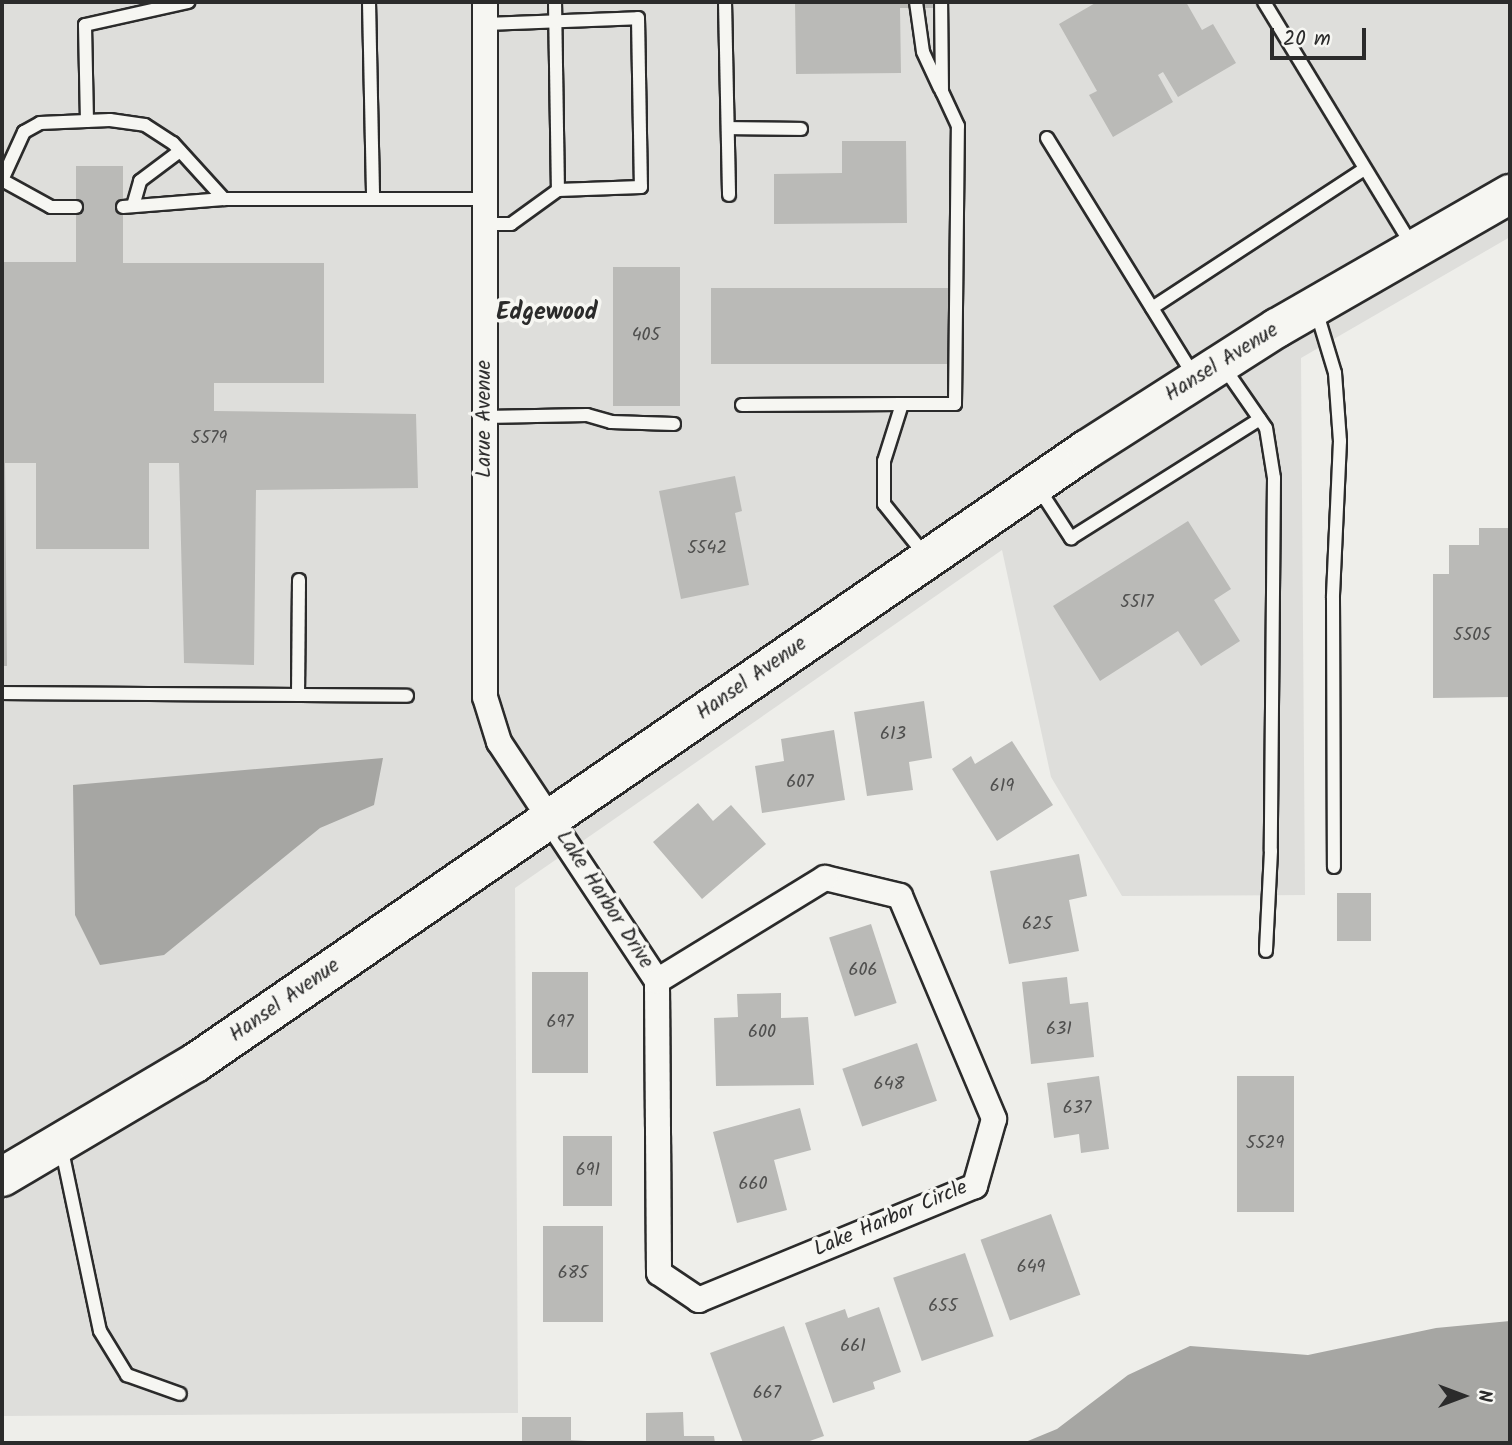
<!DOCTYPE html>
<style>
body{margin:0}
#map{position:relative;width:1512px;height:1445px;overflow:hidden;background:#eeeeea;font-family:Kalam,sans-serif}
div>[style]{position:absolute}
[style*='--x']{left:calc(var(--x)*1px);top:calc(var(--y)*1px);width:calc(var(--w)*1px);rotate:calc(var(--a)*1deg)}
.built>*{inset:0;background:#dededb}
.water>*{inset:0;background:#a6a6a3}
.building>*{inset:0;background:#babab7;transform-origin:0 0}
.roads{filter:drop-shadow(2px 0 #2b2b2b) drop-shadow(-2px 0 #2b2b2b) drop-shadow(0 2px #2b2b2b) drop-shadow(0 -2px #2b2b2b)}
.lane>*{height:12px;margin:-6px;padding:0 6px;transform-origin:6px;border-radius:6px;background:#f6f6f2}
.street>*{height:24px;margin:-12px;padding:0 12px;transform-origin:12px;border-radius:12px;background:#f6f6f2}
.primary>*{height:38px;margin:-19px;padding:0 19px;transform-origin:19px;border-radius:19px;background:#f6f6f2}
span{translate:-50% -50%;white-space:nowrap;text-align:center;line-height:1.15;-webkit-text-stroke:7px #f6f6f2;paint-order:stroke}
.number-label{font-size:18px;color:#4f4f4e}
.number-label span{-webkit-text-stroke-width:0}
.street-label{font-size:21px;color:#2b2b2b}
.quarter-label{font-size:24px;color:#2b2b2b;font-weight:700}
.frame{position:absolute;inset:0;border:4px solid #2b2b2b;pointer-events:none}
.north{position:absolute;left:1428px;top:1361px;width:70px;height:70px;-webkit-text-stroke:5px #f6f6f2;paint-order:stroke;rotate:90deg;font-size:19px;font-weight:700;line-height:28px;text-align:center;color:#2b2b2b}
.north::after{content:'';display:block;margin:auto;width:24px;height:32px;background:#2b2b2b;clip-path:polygon(50% 0,100% 100%,50% 72%,0 100%)}
.scale{position:absolute;left:1270px;top:28px;width:96px;height:32px;box-sizing:border-box;border:4px solid #2b2b2b;border-top:0;padding-left:9px;font-size:21px;line-height:24px;white-space:nowrap;color:#2b2b2b;-webkit-text-stroke:5px #f6f6f2;paint-order:stroke}
</style>
<div id="map">
<div class="built">
<i style="clip-path:polygon(2px 2px,1510px 2px,1510px 237px,1301px 358px,1305px 895px,1122px 896px,1051px 777px,1002px 550px,515px 888px,518px 1413px,2px 1416px)"></i>
</div>
<div class="water">
<i style="clip-path:polygon(383px 758px,374px 805px,320px 828px,164px 955px,100px 965px,75px 915px,73px 785px)"></i>
<i style="clip-path:polygon(1510px 1321px,1510px 1443px,1023px 1443px,1057px 1429px,1128px 1375px,1190px 1346px,1308px 1355px,1436px 1328px)"></i>
</div>
<div class="building">
<i style="clip-path:polygon(795px 2px,942px 2px,942px 8px,900px 8px,901px 73px,796px 74px)"></i>
<i style="clip-path:polygon(1097px 2px,1186px 2px,1202px 30px,1213px 24px,1236px 63px,1178px 97px,1163px 72px,1158px 75px,1173px 102px,1113px 137px,1089px 95px,1097px 91px,1059px 24px)"></i>
<i style="clip-path:polygon(842px 141px,906px 141px,907px 223px,774px 224px,774px 174px,842px 173px)"></i>
<i style="clip-path:polygon(76px 166px,123px 166px,123px 263px,324px 263px,324px 383px,214px 383px,214px 411px,416px 414px,418px 488px,256px 490px,254px 665px,184px 663px,179px 463px,149px 463px,149px 549px,36px 549px,36px 463px,5px 463px,7px 666px,2px 666px,2px 262px,76px 262px)"></i>
<i style="left:613px;top:267px;width:67px;height:139px"></i>
<i style="left:711px;top:288px;width:239px;height:76px"></i>
<i style="clip-path:polygon(735px 476px,742px 511px,735px 513px,749px 585px,681px 599px,659px 491px)"></i>
<i style="clip-path:polygon(1188px 521px,1231px 589px,1214px 600px,1240px 641px,1201px 666px,1178px 631px,1100px 681px,1053px 606px)"></i>
<i style="clip-path:polygon(1479px 528px,1510px 528px,1510px 697px,1433px 698px,1433px 574px,1449px 574px,1449px 545px,1479px 545px)"></i>
<i style="clip-path:polygon(924px 701px,932px 758px,909px 762px,913px 790px,867px 796px,854px 712px)"></i>
<i style="clip-path:polygon(834px 730px,845px 800px,762px 813px,755px 766px,784px 761px,781px 739px)"></i>
<i style="clip-path:polygon(1012px 741px,1053px 805px,997px 841px,952px 769px,971px 756px,975px 764px)"></i>
<i style="clip-path:polygon(698px 803px,713px 821px,731px 805px,766px 844px,702px 899px,653px 842px)"></i>
<i style="clip-path:polygon(1079px 854px,1087px 896px,1069px 900px,1079px 951px,1009px 964px,990px 871px)"></i>
<i style="left:1337px;top:893px;width:34px;height:48px"></i>
<i style="left:871px;top:924px;width:83px;height:44px;rotate:72deg"></i>
<i style="left:532px;top:972px;width:56px;height:101px"></i>
<i style="clip-path:polygon(1067px 977px,1070px 1004px,1088px 1002px,1094px 1057px,1031px 1064px,1022px 982px)"></i>
<i style="clip-path:polygon(781px 993px,781px 1018px,808px 1017px,814px 1085px,716px 1086px,714px 1018px,738px 1017px,737px 994px)"></i>
<i style="left:917px;top:1043px;width:61px;height:79px;rotate:71deg"></i>
<i style="clip-path:polygon(1099px 1076px,1109px 1149px,1081px 1153px,1079px 1134px,1054px 1138px,1047px 1083px)"></i>
<i style="left:1237px;top:1076px;width:57px;height:136px"></i>
<i style="clip-path:polygon(800px 1108px,811px 1150px,774px 1160px,787px 1210px,737px 1223px,713px 1132px)"></i>
<i style="left:563px;top:1136px;width:49px;height:70px"></i>
<i style="left:1051px;top:1214px;width:86px;height:75px;rotate:70deg"></i>
<i style="left:543px;top:1226px;width:60px;height:96px"></i>
<i style="left:965px;top:1253px;width:88px;height:76px;rotate:71deg"></i>
<i style="clip-path:polygon(879px 1307px,901px 1372px,873px 1382px,875px 1389px,833px 1403px,805px 1323px,845px 1309px,848px 1318px)"></i>
<i style="clip-path:polygon(784px 1326px,824px 1436px,804px 1443px,743px 1443px,710px 1353px)"></i>
<i style="clip-path:polygon(683px 1412px,684px 1436px,714px 1436px,715px 1443px,646px 1443px,646px 1413px)"></i>
<i style="clip-path:polygon(522px 1417px,571px 1417px,571px 1440px,620px 1443px,522px 1443px)"></i>
</div>
<div class="roads">
<div class="lane">
<i style="--x:369;--y:2;--w:197;--a:88.8"></i>
<i style="--x:555;--y:2;--w:188;--a:89.1"></i>
<i style="--x:725;--y:2;--w:193;--a:88.8"></i>
<i style="--x:916;--y:2;--w:50;--a:82"></i>
<i style="--x:923;--y:52;--w:40;--a:65"></i>
<i style="--x:1264;--y:2;--w:287;--a:58.7"></i>
<i style="--x:485;--y:24;--w:153;--a:-2.2"></i>
<i style="--x:638;--y:18;--w:169;--a:89"></i>
<i style="--x:641;--y:187;--w:83;--a:177.9"></i>
<i style="--x:558;--y:190;--w:58;--a:144.1"></i>
<i style="--x:511;--y:224;--w:26;--a:180"></i>
<i style="--x:87;--y:121;--w:96;--a:-91.2"></i>
<i style="--x:85;--y:25;--w:106;--a:-12.6"></i>
<i style="--x:728;--y:128;--w:73;--a:0.8"></i>
<i style="--x:1047;--y:138;--w:280;--a:58.3"></i>
<i style="--x:2;--y:180;--w:53;--a:-65.4"></i>
<i style="--x:24;--y:132;--w:18;--a:-29"></i>
<i style="--x:40;--y:123;--w:70;--a:-2.5"></i>
<i style="--x:110;--y:120;--w:35;--a:8"></i>
<i style="--x:145;--y:125;--w:33;--a:33"></i>
<i style="--x:173;--y:143;--w:76;--a:47.7"></i>
<i style="--x:224;--y:199;--w:261;--a:0"></i>
<i style="--x:2;--y:180;--w:56;--a:28.9"></i>
<i style="--x:51;--y:207;--w:25;--a:0"></i>
<i style="--x:133;--y:206;--w:26;--a:-74"></i>
<i style="--x:140;--y:181;--w:50;--a:-36.9"></i>
<i style="--x:123;--y:207;--w:101;--a:-4.5"></i>
<i style="--x:1152;--y:308;--w:252;--a:-33.2"></i>
<i style="--x:1316;--y:310;--w:66;--a:73.2"></i>
<i style="--x:1335;--y:373;--w:68;--a:85.8"></i>
<i style="--x:1340;--y:441;--w:157;--a:92.6"></i>
<i style="--x:1333;--y:598;--w:269;--a:89.8"></i>
<i style="--x:1223;--y:366;--w:75;--a:55.3"></i>
<i style="--x:1266;--y:428;--w:51;--a:80.9"></i>
<i style="--x:1274;--y:478;--w:373;--a:90.5"></i>
<i style="--x:1271;--y:851;--w:100;--a:92.9"></i>
<i style="--x:902;--y:404;--w:53;--a:0"></i>
<i style="--x:955;--y:404;--w:278;--a:-89.4"></i>
<i style="--x:958;--y:126;--w:38;--a:-115"></i>
<i style="--x:942;--y:92;--w:90;--a:-90.6"></i>
<i style="--x:742;--y:405;--w:160;--a:-0.4"></i>
<i style="--x:902;--y:404;--w:60;--a:107.5"></i>
<i style="--x:884;--y:461;--w:43;--a:90"></i>
<i style="--x:884;--y:504;--w:65;--a:51.2"></i>
<i style="--x:485;--y:417;--w:102;--a:-1.1"></i>
<i style="--x:587;--y:415;--w:25;--a:16"></i>
<i style="--x:611;--y:422;--w:63;--a:1.8"></i>
<i style="--x:1039;--y:489;--w:59;--a:56.9"></i>
<i style="--x:1071;--y:538;--w:223;--a:-32.2"></i>
<i style="--x:2;--y:693;--w:405;--a:0.4"></i>
<i style="--x:298;--y:695;--w:115;--a:-89.5"></i>
<i style="--x:61;--y:1146;--w:189;--a:78.1"></i>
<i style="--x:100;--y:1331;--w:52;--a:58.5"></i>
<i style="--x:127;--y:1375;--w:56;--a:19.7"></i>
</div>
<div class="street">
<i style="--x:485;--y:2;--w:695;--a:90"></i>
<i style="--x:485;--y:697;--w:47;--a:72.7"></i>
<i style="--x:499;--y:742;--w:287;--a:56.5"></i>
<i style="--x:825;--y:878;--w:77;--a:13.5"></i>
<i style="--x:900;--y:896;--w:242;--a:67.1"></i>
<i style="--x:994;--y:1119;--w:70;--a:105.8"></i>
<i style="--x:975;--y:1186;--w:299;--a:157.6"></i>
<i style="--x:699;--y:1300;--w:48;--a:-146"></i>
<i style="--x:659;--y:1273;--w:292;--a:-90.4"></i>
<i style="--x:657;--y:981;--w:197;--a:-31.5"></i>
</div>
<div class="primary">
<i style="--x:2;--y:1177;--w:224;--a:-30.6"></i>
<i style="--x:195;--y:1063;--w:1082;--a:-34.53"></i>
<i style="--x:1086;--y:450;--w:227;--a:-32.6"></i>
<i style="--x:1277;--y:328;--w:269;--a:-29.9"></i>
</div>
</div>
<div class="number-label">
<span style="left:646px;top:336px">405</span>
<span style="left:209px;top:439px">5579</span>
<span style="left:707px;top:549px">5542</span>
<span style="left:1137px;top:603px">5517</span>
<span style="left:1472px;top:636px">5505</span>
<span style="left:893px;top:735px">613</span>
<span style="left:800px;top:783px">607</span>
<span style="left:1002px;top:787px">619</span>
<span style="left:1037px;top:925px">625</span>
<span style="left:863px;top:971px">606</span>
<span style="left:560px;top:1023px">697</span>
<span style="left:1059px;top:1030px">631</span>
<span style="left:762px;top:1033px">600</span>
<span style="left:889px;top:1085px">648</span>
<span style="left:1077px;top:1109px">637</span>
<span style="left:1265px;top:1144px">5529</span>
<span style="left:588px;top:1171px">691</span>
<span style="left:753px;top:1185px">660</span>
<span style="left:1031px;top:1268px">649</span>
<span style="left:573px;top:1274px">685</span>
<span style="left:943px;top:1307px">655</span>
<span style="left:853px;top:1347px">661</span>
<span style="left:767px;top:1394px">667</span>
</div>
<div class="street-label">
<span style="left:1222px;top:363px;rotate:-32deg">Hansel Avenue</span>
<span style="left:485px;top:419px;rotate:-90deg">Larue Avenue</span>
<span style="left:752px;top:679px;rotate:-35deg">Hansel Avenue</span>
<span style="left:604px;top:900px;rotate:57deg">Lake Harbor Drive</span>
<span style="left:285px;top:1001px;rotate:-35deg">Hansel Avenue</span>
<span style="left:891px;top:1219px;rotate:-23deg">Lake Harbor Circle</span>
</div>
<div class="quarter-label">
<span style="left:547px;top:313px">Edgewood</span>
</div>
<div class="frame"></div>
<div class="north">N</div>
<div class="scale">20 m</div>
</div>
